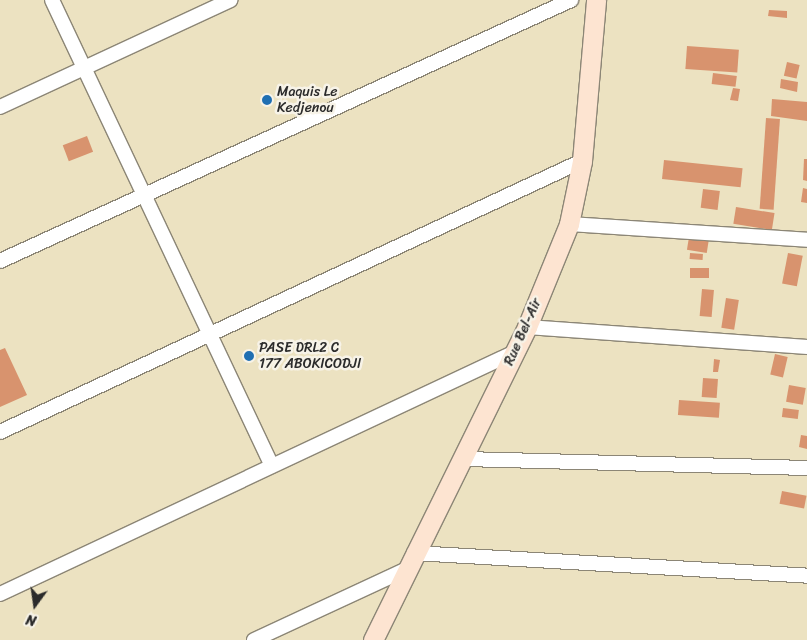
<!DOCTYPE html>
<style>
body{margin:0}
#map{position:relative;width:807px;height:640px;overflow:hidden;background:#ece2c1;font-family:Sriracha,sans-serif}
div>[style]{position:absolute}
[style*='--x']{left:calc(var(--x)*1px);top:calc(var(--y)*1px);width:calc(var(--w)*1px);rotate:calc(var(--a)*1deg)}
.building>*{inset:0;background:#d8936e;transform-origin:0 0}
.roads{filter:drop-shadow(1px 0 #8c8676) drop-shadow(-1px 0 #8c8676) drop-shadow(0 1px #8c8676) drop-shadow(0 -1px #8c8676)}
.street>*{height:14px;margin:-7px;padding:0 7px;transform-origin:7px;border-radius:7px;background:#fff}
.secondary>*{height:19px;margin:-9.5px;padding:0 9.5px;transform-origin:9.5px;border-radius:9.5px;background:#fde4d1}
.dots>*{width:14px;height:14px;translate:-50% -50%;box-sizing:border-box;border:2px solid #f7f3e8;border-radius:50%}
span{translate:-50% -50%;white-space:nowrap;text-align:center;line-height:1.15;-webkit-text-stroke:5px #f7f3e8;paint-order:stroke}
.poi-label{font-size:14px;color:#2b2b2b}
.left{translate:0 -50%;text-align:left}
.street-label{font-size:14px;color:#2b2b2b}
.north{position:absolute;left:10px;top:580px;width:50px;height:50px;-webkit-text-stroke:4px #f7f3e8;paint-order:stroke;rotate:194deg;font-size:14px;font-weight:700;line-height:20px;text-align:center;color:#2b2b2b}
.north::after{content:'';display:block;margin:auto;width:18px;height:22px;background:#2b2b2b;clip-path:polygon(50% 0,100% 100%,50% 72%,0 100%)}
</style>
<div id="map">
<div class="building">
<i style="clip-path:polygon(769px 10px,787px 11px,787px 18px,768px 16px)"></i>
<i style="left:687px;top:46px;width:52px;height:23px;rotate:4deg"></i>
<i style="left:787px;top:62px;width:13px;height:14px;rotate:13deg"></i>
<i style="left:713px;top:73px;width:24px;height:11px;rotate:7deg"></i>
<i style="clip-path:polygon(781px 79px,798px 82px,797px 92px,780px 88px)"></i>
<i style="clip-path:polygon(733px 88px,740px 89px,738px 101px,730px 100px)"></i>
<i style="clip-path:polygon(772px 99px,807px 102px,807px 121px,771px 116px)"></i>
<i style="left:766px;top:118px;width:14px;height:91px;rotate:4deg"></i>
<i style="left:87px;top:136px;width:17px;height:26px;rotate:69deg"></i>
<i style="clip-path:polygon(804px 159px,807px 159px,807px 181px,803px 180px)"></i>
<i style="left:664px;top:160px;width:79px;height:19px;rotate:6deg"></i>
<i style="clip-path:polygon(803px 188px,807px 189px,807px 203px,801px 202px)"></i>
<i style="left:703px;top:189px;width:17px;height:19px;rotate:7deg"></i>
<i style="left:736px;top:207px;width:39px;height:17px;rotate:9deg"></i>
<i style="left:689px;top:237px;width:20px;height:13px;rotate:9deg"></i>
<i style="left:690px;top:253px;width:13px;height:6px;rotate:4deg"></i>
<i style="left:788px;top:253px;width:15px;height:31px;rotate:11deg"></i>
<i style="left:709px;top:268px;width:10px;height:19px;rotate:90deg"></i>
<i style="left:702px;top:289px;width:12px;height:27px;rotate:5deg"></i>
<i style="left:726px;top:298px;width:13px;height:30px;rotate:9deg"></i>
<i style="clip-path:polygon(5px 348px,27px 395px,0 407px,0 350px)"></i>
<i style="left:775px;top:354px;width:13px;height:21px;rotate:13deg"></i>
<i style="clip-path:polygon(714px 359px,720px 360px,718px 372px,713px 372px)"></i>
<i style="left:703px;top:378px;width:15px;height:19px;rotate:4deg"></i>
<i style="left:789px;top:385px;width:17px;height:17px;rotate:10deg"></i>
<i style="left:679px;top:400px;width:41px;height:15px;rotate:4deg"></i>
<i style="left:783px;top:408px;width:16px;height:9px;rotate:7deg"></i>
<i style="clip-path:polygon(801px 435px,807px 436px,807px 449px,799px 447px)"></i>
<i style="left:782px;top:491px;width:25px;height:13px;rotate:11deg"></i>
</div>
<div class="roads">
<div class="street">
<i style="--x:52;--y:0;--w:515;--a:64.73"></i>
<i style="--x:0;--y:107;--w:254;--a:-24.9"></i>
<i style="--x:569;--y:224;--w:239;--a:3.8"></i>
<i style="--x:0;--y:261;--w:628;--a:-24.56"></i>
<i style="--x:527;--y:327;--w:281;--a:4.1"></i>
<i style="--x:0;--y:432;--w:642;--a:-24.97"></i>
<i style="--x:464;--y:459;--w:343;--a:1.5"></i>
<i style="--x:414;--y:553;--w:394;--a:3.3"></i>
<i style="--x:0;--y:594;--w:569;--a:-25.17"></i>
<i style="--x:254;--y:640;--w:166;--a:-24.9"></i>
</div>
<div class="secondary">
<i style="--x:373;--y:640;--w:349;--a:-63.8"></i>
<i style="--x:527;--y:327;--w:111;--a:-67.8"></i>
<i style="--x:569;--y:224;--w:64;--a:-78.3"></i>
<i style="--x:582;--y:161;--w:162;--a:-85"></i>
</div>
</div>
<div class="dots">
<i style="left:267px;top:100px;background:#1f6fb2"></i>
<i style="left:249px;top:356px;background:#1f6fb2"></i>
</div>
<div class="poi-label">
<span class="left" style="left:277px;top:100px">Maquis Le<br>Kedjenou</span>
<span class="left" style="left:259px;top:356px">PASE DRL2 C<br>177 ABOKICODJI</span>
</div>
<div class="street-label">
<span style="left:523px;top:332px;rotate:-66deg">Rue Bel-Air</span>
</div>
<div class="north">N</div>
</div>
